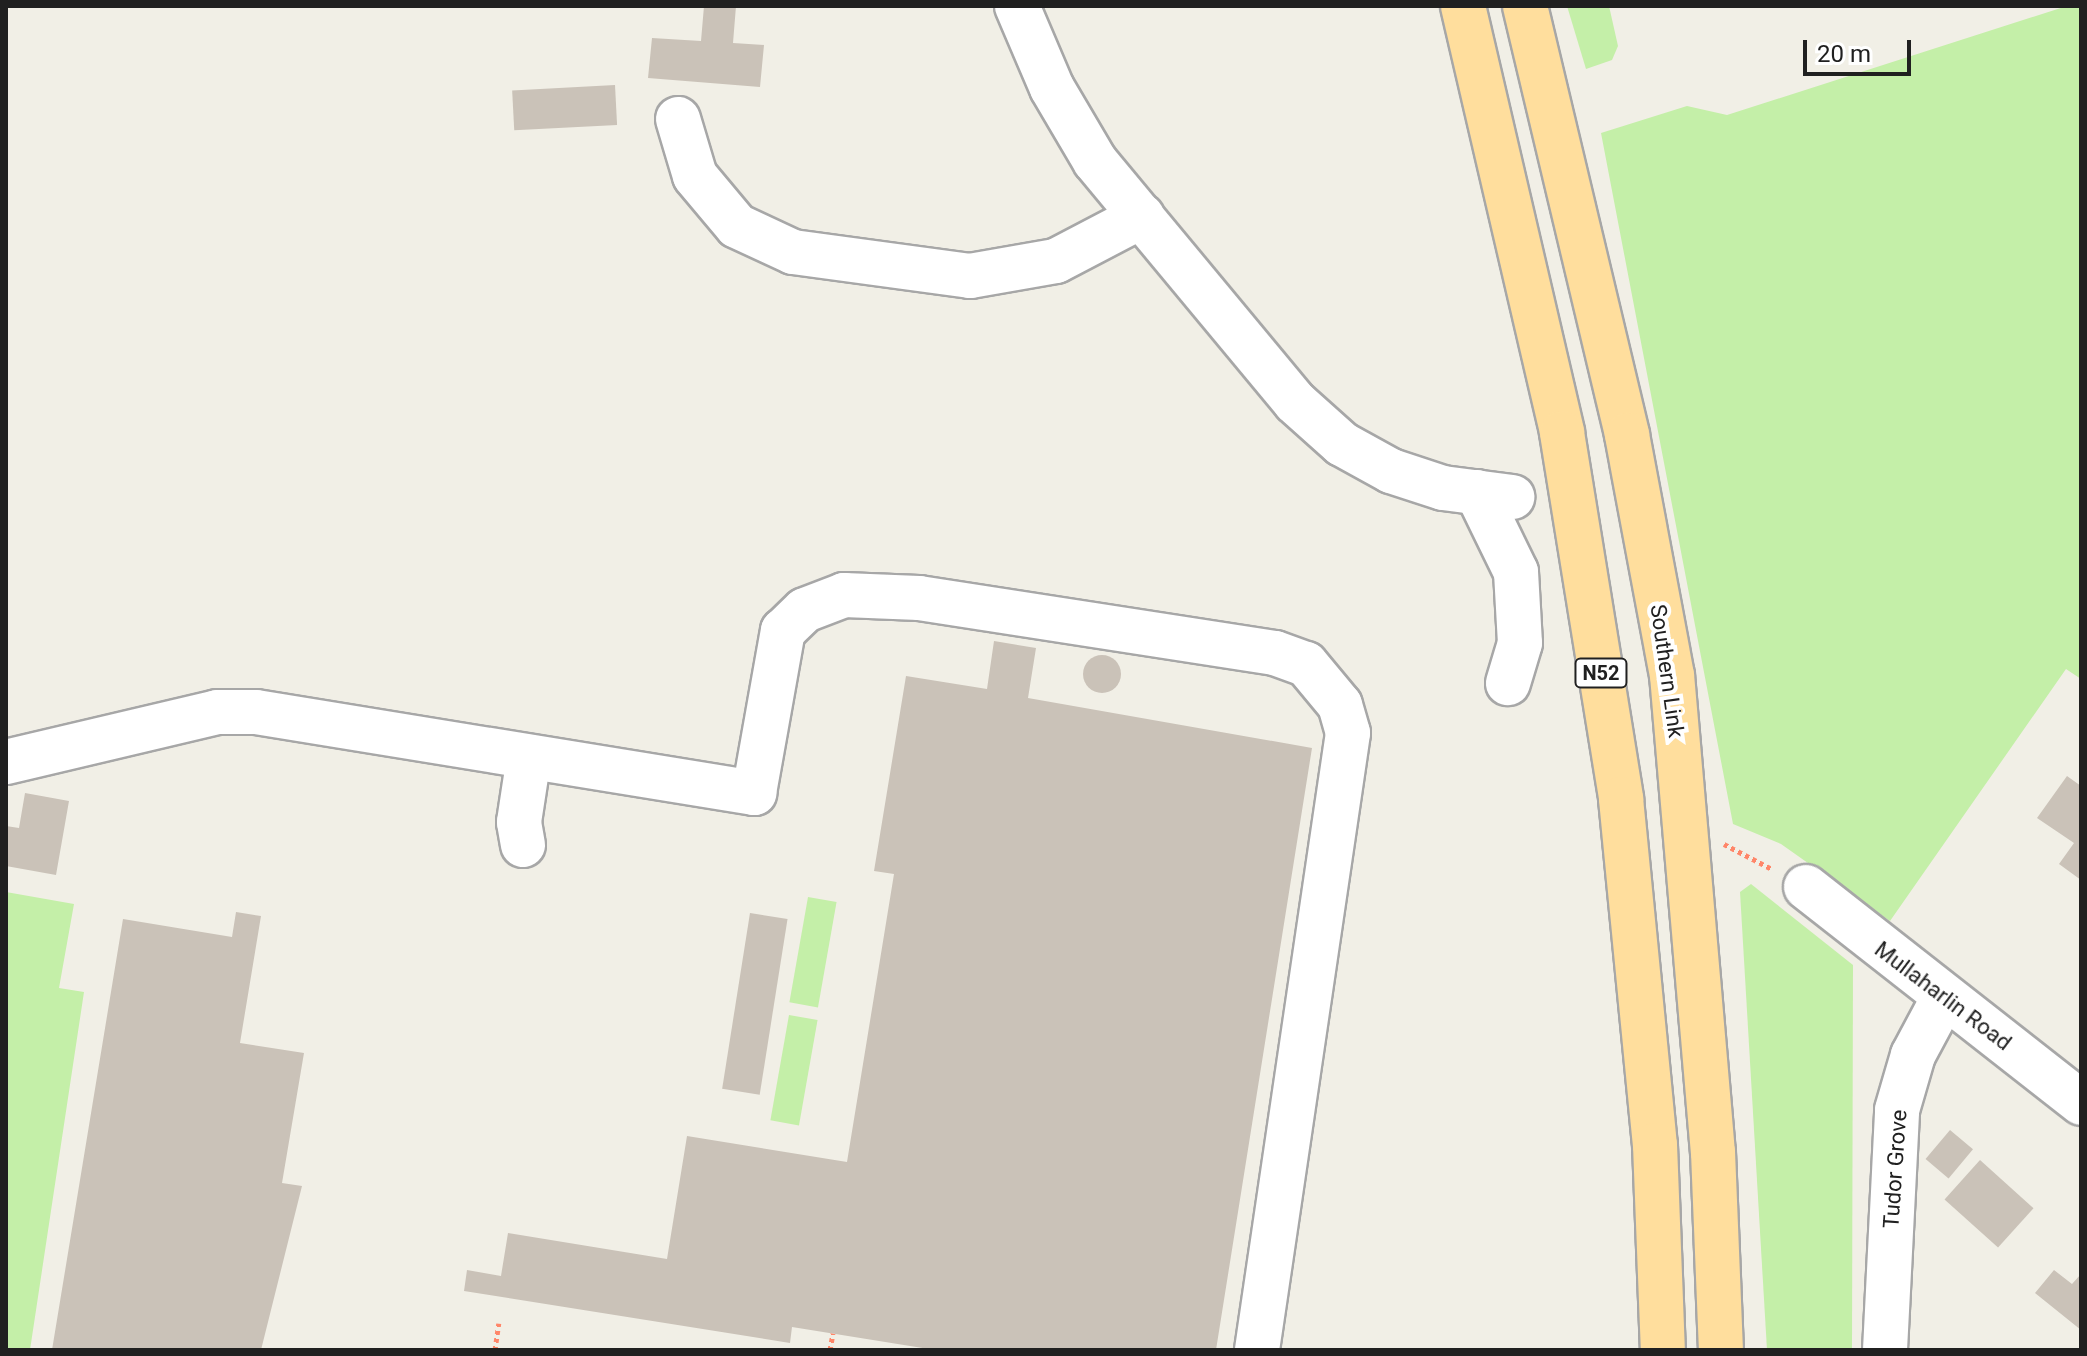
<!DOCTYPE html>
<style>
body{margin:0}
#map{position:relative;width:2087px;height:1356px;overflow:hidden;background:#f1efe6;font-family:Roboto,sans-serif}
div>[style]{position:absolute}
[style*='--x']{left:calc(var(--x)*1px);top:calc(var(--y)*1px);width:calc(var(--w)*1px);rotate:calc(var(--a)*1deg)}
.grass>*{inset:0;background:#c4efa8;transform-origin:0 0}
.building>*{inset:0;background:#cac2b8;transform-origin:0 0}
.round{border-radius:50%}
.path>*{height:5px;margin-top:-2.5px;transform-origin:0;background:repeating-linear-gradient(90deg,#ff8669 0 4px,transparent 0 8px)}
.roads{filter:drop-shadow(2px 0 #a7a7a7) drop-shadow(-2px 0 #a7a7a7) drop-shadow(0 2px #a7a7a7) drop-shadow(0 -2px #a7a7a7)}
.minor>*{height:44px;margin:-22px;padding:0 22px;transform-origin:22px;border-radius:22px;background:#fff}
.major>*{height:44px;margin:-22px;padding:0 22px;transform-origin:22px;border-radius:22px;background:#ffde9d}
span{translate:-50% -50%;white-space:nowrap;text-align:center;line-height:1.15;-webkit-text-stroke:8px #fff;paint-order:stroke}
.shield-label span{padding:2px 6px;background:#fff;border:2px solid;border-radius:6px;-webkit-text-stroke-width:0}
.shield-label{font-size:20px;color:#202020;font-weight:700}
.street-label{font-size:22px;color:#202020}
.frame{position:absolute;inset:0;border:8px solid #202020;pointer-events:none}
.scale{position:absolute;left:1803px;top:40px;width:108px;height:36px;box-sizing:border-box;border:4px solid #202020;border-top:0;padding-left:10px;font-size:24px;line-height:28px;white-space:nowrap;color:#202020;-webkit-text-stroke:6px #fff;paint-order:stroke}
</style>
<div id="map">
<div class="grass">
<i style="clip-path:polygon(1567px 6px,1609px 6px,1618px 46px,1612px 60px,1586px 69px)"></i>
<i style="clip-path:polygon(2067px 6px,2081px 6px,2081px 679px,2066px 669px,1890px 921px,1781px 844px,1733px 824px,1601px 133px,1687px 106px,1727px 115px)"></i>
<i style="clip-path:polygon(1751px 884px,1853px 965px,1852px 1350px,1767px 1350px,1740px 892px)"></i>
<i style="clip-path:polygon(6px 892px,74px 904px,59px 988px,84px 992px,30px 1350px,6px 1350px)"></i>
<i style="left:808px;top:897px;width:29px;height:107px;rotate:10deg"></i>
<i style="left:789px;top:1015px;width:29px;height:107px;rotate:10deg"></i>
</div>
<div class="building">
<i style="clip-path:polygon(704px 6px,736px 6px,733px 43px,764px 45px,760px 87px,648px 78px,652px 38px,701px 41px)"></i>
<i style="left:615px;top:85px;width:40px;height:103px;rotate:87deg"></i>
<i style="clip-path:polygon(994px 641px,1036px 648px,1028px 698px,1312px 748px,1216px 1350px,935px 1350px,792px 1327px,790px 1343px,464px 1291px,467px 1270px,501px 1276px,508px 1233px,667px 1259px,687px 1136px,847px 1162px,894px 874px,874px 871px,906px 676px,987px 689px)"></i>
<i class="round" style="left:1083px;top:655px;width:38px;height:38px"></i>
<i style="clip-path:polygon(2067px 776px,2081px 786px,2081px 880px,2059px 864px,2074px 843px,2037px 818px)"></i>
<i style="clip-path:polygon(25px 793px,69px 801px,56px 875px,6px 866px,6px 826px,19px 828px)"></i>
<i style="clip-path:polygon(236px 912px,261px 916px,240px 1043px,304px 1053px,282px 1183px,302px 1186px,261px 1350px,52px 1350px,123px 919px,232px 937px)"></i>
<i style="left:750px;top:913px;width:38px;height:178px;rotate:9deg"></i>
<i style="left:1950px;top:1130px;width:30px;height:38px;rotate:40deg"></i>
<i style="left:1980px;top:1160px;width:72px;height:53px;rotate:42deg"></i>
<i style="clip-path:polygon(2054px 1270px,2072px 1284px,2081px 1274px,2081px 1330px,2035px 1293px)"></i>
</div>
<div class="path">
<i style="--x:1724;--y:844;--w:54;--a:27.5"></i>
<i style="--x:495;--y:1350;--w:27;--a:-82"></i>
<i style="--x:830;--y:1350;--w:17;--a:-80"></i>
</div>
<div class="roads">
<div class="minor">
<i style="--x:1017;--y:6;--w:89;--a:66.9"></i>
<i style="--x:1052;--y:88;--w:85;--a:59.5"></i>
<i style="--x:1095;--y:161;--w:313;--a:50.3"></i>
<i style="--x:1295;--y:402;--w:63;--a:41.8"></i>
<i style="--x:1342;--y:444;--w:56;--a:28.9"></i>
<i style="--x:1391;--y:471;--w:55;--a:18.1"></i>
<i style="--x:1443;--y:488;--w:70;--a:7.4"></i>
<i style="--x:678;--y:119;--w:59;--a:73.4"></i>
<i style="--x:695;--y:176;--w:65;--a:50"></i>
<i style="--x:737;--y:226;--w:62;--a:24.9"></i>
<i style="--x:793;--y:252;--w:179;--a:7.7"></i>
<i style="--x:970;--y:276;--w:87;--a:-9.9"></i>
<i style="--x:1056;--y:261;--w:97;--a:-27.6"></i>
<i style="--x:1477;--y:492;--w:89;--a:64"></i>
<i style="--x:1516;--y:572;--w:71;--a:86.8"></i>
<i style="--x:1520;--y:643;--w:42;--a:106.7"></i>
<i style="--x:6;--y:762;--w:217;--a:-13.3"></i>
<i style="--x:217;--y:712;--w:39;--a:0"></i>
<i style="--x:256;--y:712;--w:505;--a:9.24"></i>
<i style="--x:754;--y:793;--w:165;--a:-79.9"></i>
<i style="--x:783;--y:631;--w:30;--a:-44"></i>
<i style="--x:805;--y:610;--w:42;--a:-21"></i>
<i style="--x:844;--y:595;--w:75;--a:2.3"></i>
<i style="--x:919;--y:598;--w:360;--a:8.8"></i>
<i style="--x:1275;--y:653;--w:33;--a:20"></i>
<i style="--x:1306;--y:664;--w:53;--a:50.3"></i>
<i style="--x:1340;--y:705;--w:29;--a:74"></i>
<i style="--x:1348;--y:733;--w:624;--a:98.39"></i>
<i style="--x:523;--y:845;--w:23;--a:-100"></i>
<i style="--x:519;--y:822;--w:66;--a:-81.3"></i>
<i style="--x:1806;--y:887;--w:350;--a:38.1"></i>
<i style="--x:1885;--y:1350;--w:240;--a:-87.1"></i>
<i style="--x:1897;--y:1110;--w:57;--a:-73.8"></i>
<i style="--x:1913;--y:1055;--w:66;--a:-61.9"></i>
</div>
<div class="major">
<i style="--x:1463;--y:6;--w:438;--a:76.9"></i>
<i style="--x:1562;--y:433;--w:371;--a:80.8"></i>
<i style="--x:1621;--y:799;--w:348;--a:84.4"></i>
<i style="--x:1655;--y:1145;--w:205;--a:87.8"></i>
<i style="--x:1525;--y:6;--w:441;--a:76.6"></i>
<i style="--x:1627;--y:435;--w:244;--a:79.4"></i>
<i style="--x:1672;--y:675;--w:479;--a:85.1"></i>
<i style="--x:1713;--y:1152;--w:198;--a:87.7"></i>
</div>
</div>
<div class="shield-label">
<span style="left:1601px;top:673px">N52</span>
</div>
<div class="street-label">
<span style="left:1667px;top:671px;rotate:82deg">Southern Link</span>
<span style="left:1943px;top:996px;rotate:37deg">Mullaharlin Road</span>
<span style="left:1895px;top:1169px;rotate:-86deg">Tudor Grove</span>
</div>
<div class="frame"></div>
<div class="scale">20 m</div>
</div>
